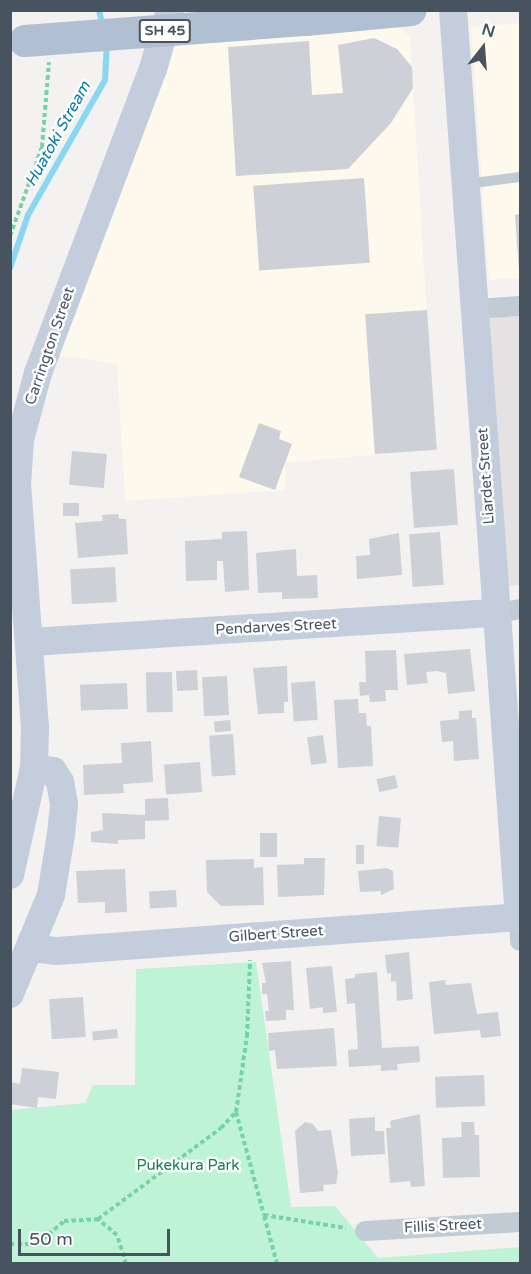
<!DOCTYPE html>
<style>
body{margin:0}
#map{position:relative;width:531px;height:1274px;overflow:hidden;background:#f4f1f1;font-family:"Varela Round",sans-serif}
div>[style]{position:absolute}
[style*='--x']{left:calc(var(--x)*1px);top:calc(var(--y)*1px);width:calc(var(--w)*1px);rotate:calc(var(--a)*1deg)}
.commercial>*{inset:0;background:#fdf9ec}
.education>*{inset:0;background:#e5e2e3}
.green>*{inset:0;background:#bef3d5}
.stream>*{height:6px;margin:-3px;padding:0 3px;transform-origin:3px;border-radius:3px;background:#89d7f2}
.building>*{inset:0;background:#cdd0d6;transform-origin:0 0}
.path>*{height:4px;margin-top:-2px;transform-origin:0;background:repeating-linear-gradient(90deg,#74d3a9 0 4.5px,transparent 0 7.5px)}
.lane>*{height:10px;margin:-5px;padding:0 5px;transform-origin:5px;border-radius:5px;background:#c1cbd4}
.street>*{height:20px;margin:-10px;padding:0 10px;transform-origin:10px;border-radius:10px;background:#c1cbd4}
.secondary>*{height:28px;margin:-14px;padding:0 14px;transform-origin:14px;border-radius:14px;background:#c3cddb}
.primary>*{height:32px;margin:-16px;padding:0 16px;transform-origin:16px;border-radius:16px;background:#b0bfd1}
.primary-bridge>*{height:32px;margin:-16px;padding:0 16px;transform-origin:16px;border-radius:16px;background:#b0bfd1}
span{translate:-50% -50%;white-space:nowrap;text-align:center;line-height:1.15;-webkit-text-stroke:5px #fff;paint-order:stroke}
.shield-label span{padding:2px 4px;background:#fff;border:2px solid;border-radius:4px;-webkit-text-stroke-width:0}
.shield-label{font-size:14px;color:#485360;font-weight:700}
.street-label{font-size:15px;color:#485360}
.park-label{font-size:15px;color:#118351}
.water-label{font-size:16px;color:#047ca7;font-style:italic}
.frame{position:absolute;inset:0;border:12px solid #485360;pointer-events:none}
.north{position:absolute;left:453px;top:18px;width:60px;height:60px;-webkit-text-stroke:4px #fff;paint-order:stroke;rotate:17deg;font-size:16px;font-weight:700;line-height:24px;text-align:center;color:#485360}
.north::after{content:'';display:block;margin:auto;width:21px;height:27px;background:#485360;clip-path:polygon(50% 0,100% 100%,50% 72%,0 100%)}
.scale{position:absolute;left:18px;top:1229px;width:152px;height:27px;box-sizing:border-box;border:3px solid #485360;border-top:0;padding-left:8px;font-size:18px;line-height:21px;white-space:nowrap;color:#485360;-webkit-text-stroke:4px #fff;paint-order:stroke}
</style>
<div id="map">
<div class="commercial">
<i style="clip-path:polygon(520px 23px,520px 278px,489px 280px,471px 27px)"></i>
<i style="clip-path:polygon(395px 24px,410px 37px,435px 449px,285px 463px,286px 490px,125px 501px,117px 364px,56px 355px,172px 45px)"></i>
</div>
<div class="education">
<i style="clip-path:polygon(520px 312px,520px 585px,503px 586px,484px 314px)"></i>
</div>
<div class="green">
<i style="clip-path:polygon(256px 962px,291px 1207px,335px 1206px,378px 1258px,520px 1247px,520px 1264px,11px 1264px,11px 1110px,85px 1103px,93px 1085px,135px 1085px,136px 969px)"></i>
</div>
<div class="stream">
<i style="--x:99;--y:10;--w:17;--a:77"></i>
<i style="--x:10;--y:268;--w:56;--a:-71.2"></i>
<i style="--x:28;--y:215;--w:155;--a:-60.3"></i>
<i style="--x:105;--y:80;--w:37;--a:-87"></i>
</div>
<div class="building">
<i style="clip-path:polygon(374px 38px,397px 49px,412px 67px,413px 88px,391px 123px,348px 169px,236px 176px,228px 47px,309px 41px,312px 95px,343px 93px,338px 45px)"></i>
<i style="left:364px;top:178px;width:85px;height:111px;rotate:86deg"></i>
<i style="clip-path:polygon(520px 214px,520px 272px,519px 272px,515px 215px)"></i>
<i style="left:427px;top:310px;width:140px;height:62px;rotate:86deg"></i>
<i style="clip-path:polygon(259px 423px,281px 431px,279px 439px,292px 444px,275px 490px,239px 477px)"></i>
<i style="left:72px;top:451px;width:35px;height:34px;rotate:5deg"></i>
<i style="left:454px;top:469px;width:56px;height:44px;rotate:86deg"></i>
<i style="left:79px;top:503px;width:13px;height:16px;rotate:90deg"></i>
<i style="clip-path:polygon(118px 514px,119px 519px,126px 519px,128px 554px,78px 558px,75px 523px,103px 521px,102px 515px)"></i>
<i style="clip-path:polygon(247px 531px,249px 590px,225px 592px,223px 561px,217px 561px,217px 580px,186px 581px,185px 541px,222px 539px,222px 532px)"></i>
<i style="left:440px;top:532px;width:53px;height:31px;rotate:86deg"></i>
<i style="clip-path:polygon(399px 533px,402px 575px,357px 579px,356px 556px,370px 555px,369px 539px)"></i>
<i style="clip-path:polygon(296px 549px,297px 576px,317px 575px,318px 598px,282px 599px,282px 592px,258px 593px,256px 553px)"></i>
<i style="left:115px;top:567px;width:35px;height:45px;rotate:87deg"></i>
<i style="clip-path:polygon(470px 649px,475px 691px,448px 694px,446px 673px,437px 671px,426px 672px,428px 683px,407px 685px,404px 654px)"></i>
<i style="clip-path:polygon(396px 650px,398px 690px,385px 690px,386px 701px,370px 702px,369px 695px,360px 696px,359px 682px,366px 682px,365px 651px)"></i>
<i style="clip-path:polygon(287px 666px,288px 702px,284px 702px,284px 713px,258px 714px,253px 668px)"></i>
<i style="left:197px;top:670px;width:20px;height:21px;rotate:87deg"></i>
<i style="left:172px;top:672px;width:40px;height:26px;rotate:89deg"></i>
<i style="left:227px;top:676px;width:39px;height:25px;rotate:87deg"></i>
<i style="left:315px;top:681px;width:39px;height:24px;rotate:86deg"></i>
<i style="left:127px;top:683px;width:26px;height:47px;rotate:88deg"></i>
<i style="clip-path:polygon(358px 699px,359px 713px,366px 713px,367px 726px,371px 726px,373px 766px,338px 768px,334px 700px)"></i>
<i style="clip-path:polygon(472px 710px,472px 718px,476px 718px,479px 759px,454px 761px,453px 741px,442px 742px,440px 721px,459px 719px,459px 711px)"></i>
<i style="left:230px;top:720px;width:11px;height:16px;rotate:85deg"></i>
<i style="left:233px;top:734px;width:41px;height:24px;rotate:86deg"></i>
<i style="left:323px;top:735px;width:28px;height:16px;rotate:82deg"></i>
<i style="clip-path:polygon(151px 741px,153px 782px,123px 784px,124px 793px,84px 795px,83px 765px,122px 763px,121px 743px)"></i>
<i style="left:200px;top:762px;width:30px;height:36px;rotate:86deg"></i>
<i style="left:395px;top:775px;width:13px;height:19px;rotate:77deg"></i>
<i style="clip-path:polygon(168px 798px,169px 820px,145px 821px,145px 839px,118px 840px,118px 844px,91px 842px,91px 832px,103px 830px,102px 813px,145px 815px,145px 799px)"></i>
<i style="left:379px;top:816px;width:22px;height:30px;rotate:5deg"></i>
<i style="left:260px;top:833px;width:17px;height:24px"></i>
<i style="left:356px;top:845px;width:8px;height:19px"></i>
<i style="clip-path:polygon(304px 858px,325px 858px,324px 895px,278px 897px,277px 865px,304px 864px)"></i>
<i style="clip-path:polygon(254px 859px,254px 868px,263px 867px,264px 905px,221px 906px,207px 892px,206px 860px)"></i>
<i style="clip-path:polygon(387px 868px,393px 871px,394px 889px,381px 895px,381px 891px,360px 892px,358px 871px)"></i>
<i style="clip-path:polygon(125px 869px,127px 912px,105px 913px,105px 902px,78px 903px,76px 871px)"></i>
<i style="left:176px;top:890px;width:17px;height:27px;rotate:87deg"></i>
<i style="clip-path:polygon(409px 952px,413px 999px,397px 1001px,396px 981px,391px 982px,391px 973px,387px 974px,385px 955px)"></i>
<i style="clip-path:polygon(291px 961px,294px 1010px,286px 1010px,286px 1020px,266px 1021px,265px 1011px,269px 1011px,267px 994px,262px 994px,262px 983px,266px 983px,262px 963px)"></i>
<i style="clip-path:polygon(332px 966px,337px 1012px,323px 1013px,323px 1007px,310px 1009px,306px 968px)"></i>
<i style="clip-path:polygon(377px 972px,382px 1048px,419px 1046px,420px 1062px,397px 1064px,398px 1070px,381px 1071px,381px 1065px,349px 1067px,348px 1050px,358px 1049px,355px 1003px,347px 1004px,345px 979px,355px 978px,355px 974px)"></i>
<i style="clip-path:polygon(445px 980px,446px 985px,471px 983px,477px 1014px,498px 1012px,501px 1036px,481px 1038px,480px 1030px,434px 1034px,429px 982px)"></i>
<i style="left:83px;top:997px;width:40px;height:34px;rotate:86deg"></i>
<i style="clip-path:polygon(334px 1028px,337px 1066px,277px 1069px,275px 1050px,269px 1051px,268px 1033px)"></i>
<i style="left:117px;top:1029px;width:9px;height:25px;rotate:84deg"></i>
<i style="clip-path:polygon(22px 1068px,59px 1072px,56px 1099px,38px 1097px,37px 1108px,10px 1104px,10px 1082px,20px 1084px)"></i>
<i style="left:484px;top:1075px;width:31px;height:49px;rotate:88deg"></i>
<i style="clip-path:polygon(420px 1114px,425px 1186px,411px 1187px,410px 1181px,390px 1183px,386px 1128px,391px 1128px,390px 1121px)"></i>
<i style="clip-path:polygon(375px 1117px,375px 1131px,384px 1131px,385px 1154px,351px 1156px,349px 1119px)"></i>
<i style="clip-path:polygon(305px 1122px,313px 1124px,318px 1131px,331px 1130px,338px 1173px,336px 1184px,323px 1185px,324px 1191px,300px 1193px,295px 1131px)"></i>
<i style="clip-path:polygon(461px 1122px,474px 1122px,475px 1135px,479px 1135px,480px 1177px,443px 1178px,442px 1138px,462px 1137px)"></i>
</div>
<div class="path">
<i style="--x:10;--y:236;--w:95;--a:-70.2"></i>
<i style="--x:42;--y:147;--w:85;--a:-85.3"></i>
<i style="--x:236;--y:1112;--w:107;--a:74.8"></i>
<i style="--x:10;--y:1244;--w:27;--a:0"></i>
<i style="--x:37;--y:1244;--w:35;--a:-40"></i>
<i style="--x:64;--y:1221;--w:34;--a:-3"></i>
<i style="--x:126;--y:1264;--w:30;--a:-107"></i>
<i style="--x:117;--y:1235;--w:25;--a:-140"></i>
<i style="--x:98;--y:1219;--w:153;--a:-36.5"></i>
<i style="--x:221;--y:1128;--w:22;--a:-47"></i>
<i style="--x:236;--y:1112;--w:77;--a:-81.8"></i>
<i style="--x:247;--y:1036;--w:76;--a:-87.7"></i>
<i style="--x:277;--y:1264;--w:51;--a:-104.9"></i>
<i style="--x:264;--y:1215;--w:83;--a:9"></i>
</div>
<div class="lane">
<i style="--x:466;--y:184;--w:54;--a:-7.4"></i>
</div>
<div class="street">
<i style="--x:474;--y:309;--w:46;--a:-3.7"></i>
<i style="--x:496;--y:613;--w:24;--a:-9"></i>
<i style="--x:520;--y:917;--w:24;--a:90"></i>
<i style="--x:365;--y:1231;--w:155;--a:-3.3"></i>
</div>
<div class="secondary">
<i style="--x:31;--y:642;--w:466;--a:-3.6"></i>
<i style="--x:10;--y:875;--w:110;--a:-77.4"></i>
<i style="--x:34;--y:768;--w:40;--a:-88.6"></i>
<i style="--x:35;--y:728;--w:244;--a:-94.2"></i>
<i style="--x:17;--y:485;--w:45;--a:-86.2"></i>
<i style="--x:20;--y:440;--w:69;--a:-75"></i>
<i style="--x:38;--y:373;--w:325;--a:-69.3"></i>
<i style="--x:153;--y:69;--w:61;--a:-73.9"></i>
<i style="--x:32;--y:948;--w:25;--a:7"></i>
<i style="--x:57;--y:951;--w:463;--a:-4.2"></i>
<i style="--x:519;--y:917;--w:909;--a:-94.16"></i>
<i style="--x:10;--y:994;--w:107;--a:-67.5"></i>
<i style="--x:51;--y:895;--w:62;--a:-80.7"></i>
<i style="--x:61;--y:834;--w:30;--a:-84"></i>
<i style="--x:64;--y:804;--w:22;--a:-100"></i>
<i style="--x:60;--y:782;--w:13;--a:-122"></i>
<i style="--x:53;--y:771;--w:19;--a:-171"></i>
</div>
<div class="primary">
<i style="--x:306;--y:20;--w:105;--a:-5.4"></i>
</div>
<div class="primary-bridge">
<i style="--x:25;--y:41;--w:282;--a:-4.3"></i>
</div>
<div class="shield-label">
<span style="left:165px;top:31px">SH 45</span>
</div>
<div class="street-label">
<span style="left:50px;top:346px;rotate:-71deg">Carrington Street</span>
<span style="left:486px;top:476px;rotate:-94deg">Liardet Street</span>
<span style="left:276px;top:627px;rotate:-3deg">Pendarves Street</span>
<span style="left:276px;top:934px;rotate:-4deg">Gilbert Street</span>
<span style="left:443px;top:1226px;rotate:-3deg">Fillis Street</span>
</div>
<div class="park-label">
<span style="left:188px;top:1166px">Pukekura Park</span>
</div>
<div class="water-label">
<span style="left:58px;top:134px;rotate:-61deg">Huatoki Stream</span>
</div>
<div class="frame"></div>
<div class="north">N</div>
<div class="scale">50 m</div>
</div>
